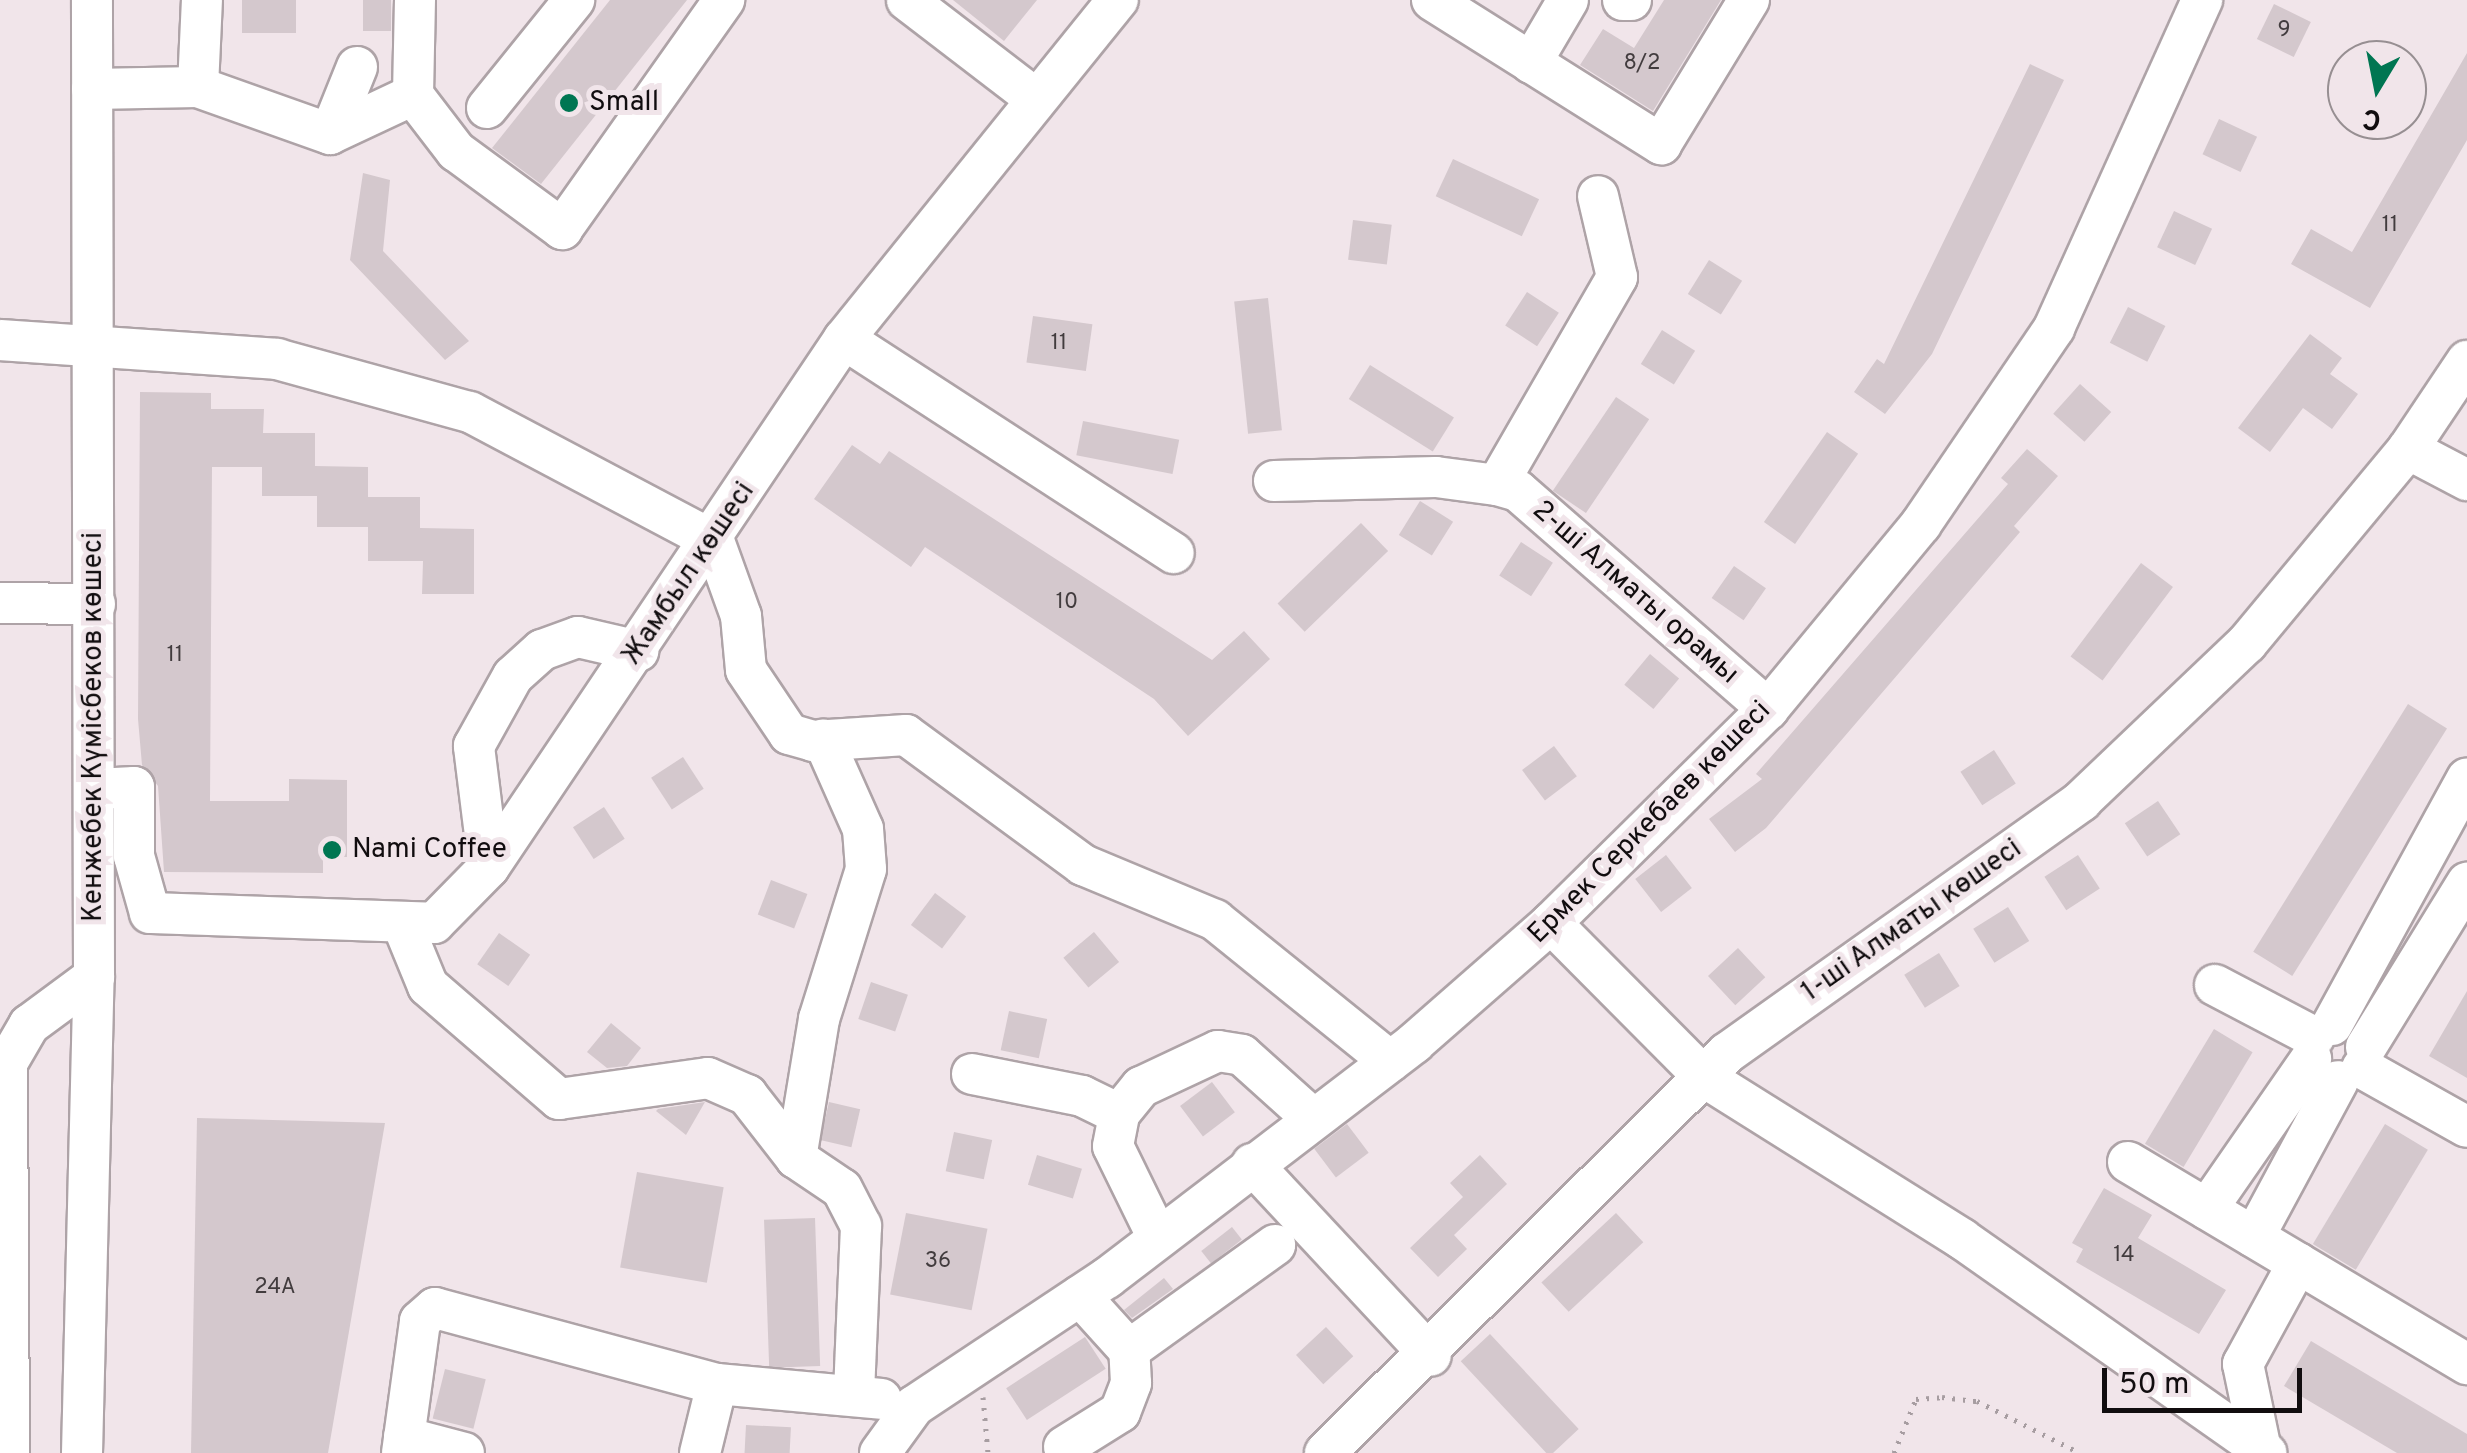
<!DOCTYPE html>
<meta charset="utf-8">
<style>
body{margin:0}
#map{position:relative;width:2467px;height:1453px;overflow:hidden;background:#f1e5ea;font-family:Overpass,sans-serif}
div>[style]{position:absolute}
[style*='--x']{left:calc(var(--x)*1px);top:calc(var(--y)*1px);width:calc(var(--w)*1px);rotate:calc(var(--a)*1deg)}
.building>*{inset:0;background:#d4c8cd;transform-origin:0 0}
.path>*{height:5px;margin-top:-2.5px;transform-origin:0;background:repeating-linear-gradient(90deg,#a79da1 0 2.5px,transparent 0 10.5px)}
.roads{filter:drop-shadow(2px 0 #aea3a7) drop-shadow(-2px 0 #aea3a7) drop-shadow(0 2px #aea3a7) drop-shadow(0 -2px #aea3a7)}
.minor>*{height:40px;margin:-20px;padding:0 20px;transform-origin:20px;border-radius:20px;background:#fff}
.dots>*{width:28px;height:28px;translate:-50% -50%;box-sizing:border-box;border:5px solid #f1e5ea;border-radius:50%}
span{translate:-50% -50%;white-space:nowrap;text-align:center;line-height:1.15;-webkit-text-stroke:10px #f1e5ea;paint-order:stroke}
.number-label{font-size:22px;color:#423c3e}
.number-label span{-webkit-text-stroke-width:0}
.poi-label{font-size:28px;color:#110d0f}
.left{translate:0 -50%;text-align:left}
.street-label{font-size:28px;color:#110d0f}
.north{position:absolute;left:2327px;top:40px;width:100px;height:100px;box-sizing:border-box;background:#f1e5ea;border:2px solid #978f92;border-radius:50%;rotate:190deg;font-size:28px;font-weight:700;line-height:40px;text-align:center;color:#110d0f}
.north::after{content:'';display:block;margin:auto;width:35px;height:45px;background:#007652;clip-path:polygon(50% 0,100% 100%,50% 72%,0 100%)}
.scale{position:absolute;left:2102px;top:1368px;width:200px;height:45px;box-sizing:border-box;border:5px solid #110d0f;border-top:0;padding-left:12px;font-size:30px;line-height:35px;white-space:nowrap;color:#110d0f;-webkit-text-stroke:8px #f1e5ea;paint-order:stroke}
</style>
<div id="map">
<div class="building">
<i style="left:242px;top:0;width:54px;height:33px"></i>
<i style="left:363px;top:0;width:28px;height:31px"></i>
<i style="clip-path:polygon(610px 0,687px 0,541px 184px,492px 148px)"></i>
<i style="clip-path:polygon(953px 0,1037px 0,1004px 41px)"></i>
<i style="clip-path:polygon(1664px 0,1721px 0,1653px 111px,1580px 65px,1603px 29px,1634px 48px)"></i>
<i style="left:2274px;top:4px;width:41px;height:39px;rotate:26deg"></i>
<i style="clip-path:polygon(2467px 53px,2467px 140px,2370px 308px,2291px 264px,2311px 229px,2352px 252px)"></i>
<i style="clip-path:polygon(2030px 64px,2064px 80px,1932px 354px,1885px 414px,1854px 392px,1877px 359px,1884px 364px)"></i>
<i style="left:2219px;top:119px;width:42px;height:39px;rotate:25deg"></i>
<i style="left:1453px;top:159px;width:95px;height:41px;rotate:25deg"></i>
<i style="clip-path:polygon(363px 173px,390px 180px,383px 251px,469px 341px,445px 360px,350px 260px)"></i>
<i style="left:2174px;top:211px;width:42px;height:40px;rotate:25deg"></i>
<i style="left:1353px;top:220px;width:39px;height:40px;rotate:7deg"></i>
<i style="left:1709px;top:260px;width:39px;height:40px;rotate:32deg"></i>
<i style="left:1527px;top:292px;width:38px;height:40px;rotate:33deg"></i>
<i style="left:1268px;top:298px;width:133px;height:34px;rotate:84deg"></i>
<i style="left:2128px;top:307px;width:42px;height:40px;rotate:27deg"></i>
<i style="left:1033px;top:316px;width:60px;height:47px;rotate:8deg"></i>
<i style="left:1662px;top:330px;width:39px;height:40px;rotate:32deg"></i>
<i style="clip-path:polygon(2310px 334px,2342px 358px,2330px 374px,2358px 394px,2332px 429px,2303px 408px,2270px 452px,2238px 428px)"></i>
<i style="left:1370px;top:365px;width:99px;height:40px;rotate:32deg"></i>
<i style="left:2080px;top:384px;width:42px;height:40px;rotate:42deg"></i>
<i style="clip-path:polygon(140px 392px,211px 393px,211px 409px,264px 409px,263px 433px,315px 433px,315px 466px,368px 467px,368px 497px,420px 497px,420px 528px,474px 529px,474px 594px,422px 594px,423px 561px,368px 561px,368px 527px,317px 527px,317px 496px,262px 496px,262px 467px,212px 467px,210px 801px,289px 801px,289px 779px,347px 780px,347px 857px,323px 857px,323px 873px,164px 872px,158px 786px,142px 765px,138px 719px)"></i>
<i style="left:1616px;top:397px;width:40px;height:113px;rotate:34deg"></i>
<i style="left:1083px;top:421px;width:98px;height:35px;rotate:11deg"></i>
<i style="left:1827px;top:432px;width:38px;height:110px;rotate:35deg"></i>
<i style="clip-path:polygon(852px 445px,880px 464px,889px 451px,1212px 660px,1244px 631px,1270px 659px,1188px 736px,1154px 699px,925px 547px,911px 567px,814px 499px)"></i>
<i style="clip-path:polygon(2027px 449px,2058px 476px,2014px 526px,2020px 532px,1766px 828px,1735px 852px,1709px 819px,1762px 779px,1756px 774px,2008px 484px,2001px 478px)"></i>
<i style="left:1420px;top:501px;width:39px;height:40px;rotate:32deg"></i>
<i style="left:1361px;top:523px;width:39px;height:116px;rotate:46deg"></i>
<i style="left:1521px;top:542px;width:38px;height:40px;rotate:33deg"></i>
<i style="left:2141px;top:563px;width:40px;height:117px;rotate:37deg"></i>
<i style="left:1734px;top:566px;width:39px;height:39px;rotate:35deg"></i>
<i style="left:1650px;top:654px;width:38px;height:40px;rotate:40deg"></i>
<i style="left:2408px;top:704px;width:46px;height:292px;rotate:32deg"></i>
<i style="left:1554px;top:746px;width:38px;height:40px;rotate:53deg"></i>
<i style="left:1994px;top:750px;width:40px;height:40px;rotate:57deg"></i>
<i style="left:683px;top:757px;width:38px;height:38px;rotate:57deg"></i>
<i style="left:2158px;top:801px;width:40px;height:40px;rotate:56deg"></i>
<i style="left:604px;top:807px;width:38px;height:37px;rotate:57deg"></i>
<i style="left:1666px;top:855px;width:42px;height:39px;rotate:52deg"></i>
<i style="left:2078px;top:855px;width:40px;height:40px;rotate:57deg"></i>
<i style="left:771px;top:880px;width:39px;height:37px;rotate:21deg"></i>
<i style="left:935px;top:893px;width:39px;height:40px;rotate:37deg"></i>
<i style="left:2008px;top:907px;width:40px;height:41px;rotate:58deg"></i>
<i style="left:1094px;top:932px;width:39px;height:40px;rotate:50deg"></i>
<i style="left:499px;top:933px;width:38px;height:38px;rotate:35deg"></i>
<i style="left:1738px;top:948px;width:40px;height:41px;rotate:47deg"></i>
<i style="left:1939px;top:953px;width:39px;height:41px;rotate:58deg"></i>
<i style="left:871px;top:982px;width:39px;height:39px;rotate:19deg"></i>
<i style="clip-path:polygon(2467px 991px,2467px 1078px,2429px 1056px)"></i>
<i style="left:1009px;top:1011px;width:39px;height:40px;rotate:12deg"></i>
<i style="clip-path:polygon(611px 1023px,641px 1048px,627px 1066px,607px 1068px,587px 1052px)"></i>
<i style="left:2214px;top:1029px;width:45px;height:134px;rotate:31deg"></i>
<i style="left:1212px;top:1082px;width:38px;height:40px;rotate:53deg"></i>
<i style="clip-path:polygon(705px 1102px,686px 1135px,656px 1111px,658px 1109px)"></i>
<i style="left:829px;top:1102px;width:32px;height:39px;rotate:13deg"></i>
<i style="clip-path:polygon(197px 1118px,385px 1123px,328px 1453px,191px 1453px)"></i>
<i style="left:1347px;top:1124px;width:36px;height:41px;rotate:53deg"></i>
<i style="left:2385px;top:1124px;width:50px;height:140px;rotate:31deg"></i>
<i style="left:954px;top:1132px;width:39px;height:40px;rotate:12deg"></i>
<i style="left:1037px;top:1155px;width:47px;height:31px;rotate:17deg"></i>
<i style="clip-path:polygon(1480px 1155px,1507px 1184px,1454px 1235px,1467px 1249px,1438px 1277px,1410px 1248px,1463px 1197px,1450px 1183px)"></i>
<i style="left:637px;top:1172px;width:88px;height:97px;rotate:10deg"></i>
<i style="clip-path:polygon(2104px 1188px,2152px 1215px,2138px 1238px,2226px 1290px,2199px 1334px,2076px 1262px,2083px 1249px,2072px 1243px)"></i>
<i style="left:906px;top:1213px;width:83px;height:83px;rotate:11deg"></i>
<i style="left:1616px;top:1213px;width:40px;height:102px;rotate:47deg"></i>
<i style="left:815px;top:1218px;width:148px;height:51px;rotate:88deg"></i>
<i style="left:1232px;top:1227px;width:16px;height:39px;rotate:52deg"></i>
<i style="clip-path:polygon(1164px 1278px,1173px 1289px,1132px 1318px,1124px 1310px)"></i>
<i style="left:1326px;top:1327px;width:40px;height:41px;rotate:47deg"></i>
<i style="left:1490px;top:1334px;width:130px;height:40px;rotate:47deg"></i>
<i style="left:1085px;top:1337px;width:38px;height:94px;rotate:57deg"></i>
<i style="clip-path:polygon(2311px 1341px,2467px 1434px,2467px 1453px,2397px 1453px,2284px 1386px)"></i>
<i style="left:445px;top:1369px;width:42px;height:51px;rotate:14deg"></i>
<i style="left:746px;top:1425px;width:45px;height:28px;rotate:3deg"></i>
</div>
<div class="path">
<i style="--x:983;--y:1397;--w:56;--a:84.9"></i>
<i style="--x:1894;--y:1453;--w:58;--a:-67.8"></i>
<i style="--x:1916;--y:1399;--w:26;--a:-4"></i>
<i style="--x:1942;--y:1397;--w:35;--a:7"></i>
<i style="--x:1977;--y:1401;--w:115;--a:26.8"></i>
</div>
<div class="roads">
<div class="minor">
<i style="--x:907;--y:0;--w:163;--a:37.5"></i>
<i style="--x:1432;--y:0;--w:271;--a:32.2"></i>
<i style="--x:1661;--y:144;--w:169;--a:-58.6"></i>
<i style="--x:1623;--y:0;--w:8;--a:0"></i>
<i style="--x:1531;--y:63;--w:73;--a:-59.6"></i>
<i style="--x:357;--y:67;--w:72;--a:111.9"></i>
<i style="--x:330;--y:134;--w:92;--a:-25.2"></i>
<i style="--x:413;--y:95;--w:71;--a:52.5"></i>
<i style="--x:456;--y:151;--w:132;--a:36.3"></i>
<i style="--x:562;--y:229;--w:281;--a:-54.7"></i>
<i style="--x:198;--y:87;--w:87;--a:-87.4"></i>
<i style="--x:92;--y:89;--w:106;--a:-1.1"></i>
<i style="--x:198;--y:87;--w:140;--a:19.6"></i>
<i style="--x:413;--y:95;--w:95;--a:-88.8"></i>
<i style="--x:487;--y:108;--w:139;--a:-51.1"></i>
<i style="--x:844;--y:339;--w:393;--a:33"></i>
<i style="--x:0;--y:340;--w:278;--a:3.9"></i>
<i style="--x:277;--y:359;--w:200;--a:15.4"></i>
<i style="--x:470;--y:412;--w:276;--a:27.9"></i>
<i style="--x:714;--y:541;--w:80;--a:70.2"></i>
<i style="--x:741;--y:616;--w:54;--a:84.7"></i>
<i style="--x:746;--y:670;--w:77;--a:56.1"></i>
<i style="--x:789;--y:734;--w:25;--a:16"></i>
<i style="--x:813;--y:741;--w:93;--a:-3.7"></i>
<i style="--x:906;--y:735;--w:220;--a:36.3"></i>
<i style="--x:1083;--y:865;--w:143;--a:22.6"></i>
<i style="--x:1215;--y:920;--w:225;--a:38.9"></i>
<i style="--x:2408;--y:449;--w:67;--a:27.7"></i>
<i style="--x:1274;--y:481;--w:162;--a:-1.4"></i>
<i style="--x:1436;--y:477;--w:62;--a:7.5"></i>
<i style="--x:1497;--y:485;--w:240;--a:-60"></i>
<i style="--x:1617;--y:277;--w:83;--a:-103.2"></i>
<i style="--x:1497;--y:485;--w:22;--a:16"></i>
<i style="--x:1518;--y:491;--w:332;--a:41.1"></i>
<i style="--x:0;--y:603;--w:95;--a:0.6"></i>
<i style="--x:96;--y:789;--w:38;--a:-3"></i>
<i style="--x:134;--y:787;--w:69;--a:90"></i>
<i style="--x:134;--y:856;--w:59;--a:74.3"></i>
<i style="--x:150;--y:913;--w:284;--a:2"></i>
<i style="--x:434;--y:923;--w:78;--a:-45.5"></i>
<i style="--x:489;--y:867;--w:636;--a:-56.09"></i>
<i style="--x:844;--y:339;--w:436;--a:-51.1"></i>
<i style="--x:489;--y:867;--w:122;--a:-97.1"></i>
<i style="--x:474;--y:746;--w:80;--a:-60.9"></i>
<i style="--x:513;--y:676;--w:39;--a:-42"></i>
<i style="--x:542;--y:650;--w:38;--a:-20"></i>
<i style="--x:578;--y:637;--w:62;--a:13.1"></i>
<i style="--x:402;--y:923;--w:68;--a:67.6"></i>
<i style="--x:428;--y:986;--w:173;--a:40.8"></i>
<i style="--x:559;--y:1099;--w:150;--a:-8"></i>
<i style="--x:708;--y:1078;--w:43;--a:23.6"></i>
<i style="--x:747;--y:1095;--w:80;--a:52.1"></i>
<i style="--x:796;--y:1158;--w:55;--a:34"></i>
<i style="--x:842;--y:1189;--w:42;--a:62.8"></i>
<i style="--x:861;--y:1226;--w:166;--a:92.4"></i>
<i style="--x:1551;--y:923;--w:217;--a:45.2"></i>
<i style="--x:1704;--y:1077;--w:305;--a:32.1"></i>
<i style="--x:1962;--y:1239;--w:372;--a:35.1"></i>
<i style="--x:2215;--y:985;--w:112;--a:27.7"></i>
<i style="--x:2332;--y:1025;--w:281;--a:-61.3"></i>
<i style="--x:2366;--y:1047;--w:193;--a:-58.4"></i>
<i style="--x:2362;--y:1068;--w:120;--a:29.3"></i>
<i style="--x:972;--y:1074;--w:112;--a:11.3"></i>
<i style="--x:1082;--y:1096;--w:41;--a:25.9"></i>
<i style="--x:796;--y:1158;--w:141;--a:-80.6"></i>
<i style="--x:819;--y:1019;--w:157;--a:-72.6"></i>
<i style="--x:866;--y:869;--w:40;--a:-94.3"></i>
<i style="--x:863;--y:829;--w:98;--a:-114"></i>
<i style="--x:2128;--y:1162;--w:395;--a:30.8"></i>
<i style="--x:1252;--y:1164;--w:262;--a:47"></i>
<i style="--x:2207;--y:1209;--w:183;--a:-55.3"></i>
<i style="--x:2254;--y:1237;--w:177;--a:-61.7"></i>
<i style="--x:1158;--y:1238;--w:102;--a:-116.1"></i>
<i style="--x:1113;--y:1146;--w:33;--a:-79"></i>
<i style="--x:1119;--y:1114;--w:35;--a:-51"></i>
<i style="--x:1141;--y:1087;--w:85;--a:-25.1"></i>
<i style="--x:1218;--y:1051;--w:24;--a:9"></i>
<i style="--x:1242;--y:1055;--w:96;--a:42"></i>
<i style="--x:1129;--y:1350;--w:180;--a:-35.7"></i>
<i style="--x:404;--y:1437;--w:62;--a:14.9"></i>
<i style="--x:1064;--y:1447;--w:66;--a:-32"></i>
<i style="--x:1120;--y:1412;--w:31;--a:-69"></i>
<i style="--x:1131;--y:1383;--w:33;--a:-93"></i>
<i style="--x:1129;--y:1350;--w:73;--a:-132.2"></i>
<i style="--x:2261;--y:1450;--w:88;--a:-101.8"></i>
<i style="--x:2243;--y:1364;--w:115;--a:-61.4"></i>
<i style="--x:9;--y:1453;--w:390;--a:-90.3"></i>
<i style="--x:7;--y:1063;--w:44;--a:-59.9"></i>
<i style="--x:29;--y:1025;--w:81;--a:-36.4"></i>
<i style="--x:82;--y:1453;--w:476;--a:-88.6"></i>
<i style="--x:94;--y:977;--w:977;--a:-90.12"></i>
<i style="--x:402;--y:1453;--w:133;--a:-82.2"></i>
<i style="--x:420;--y:1321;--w:20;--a:-41"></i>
<i style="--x:435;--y:1308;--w:292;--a:15.1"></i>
<i style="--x:717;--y:1384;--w:165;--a:5.2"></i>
<i style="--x:700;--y:1453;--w:71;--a:-76.2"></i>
<i style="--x:880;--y:1453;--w:58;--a:-54.1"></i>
<i style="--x:914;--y:1406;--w:232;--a:-33.6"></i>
<i style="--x:1107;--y:1278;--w:387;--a:-37.4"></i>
<i style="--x:1414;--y:1043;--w:182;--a:-41.2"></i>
<i style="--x:1551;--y:923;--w:305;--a:-44.6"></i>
<i style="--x:1768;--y:709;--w:240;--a:-50.4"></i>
<i style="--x:1921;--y:524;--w:237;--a:-55.8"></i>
<i style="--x:2054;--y:328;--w:360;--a:-65.7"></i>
<i style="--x:1325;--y:1453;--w:567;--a:-44.86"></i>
<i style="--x:1727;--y:1053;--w:435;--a:-35.4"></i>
<i style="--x:2081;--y:801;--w:229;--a:-43.6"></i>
<i style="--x:2247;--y:643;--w:252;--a:-50.3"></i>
<i style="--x:2408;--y:449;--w:106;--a:-56.2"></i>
</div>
</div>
<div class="dots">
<i style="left:569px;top:103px;background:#007652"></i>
<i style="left:332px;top:850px;background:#007652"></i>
</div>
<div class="number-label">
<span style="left:2284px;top:31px">9</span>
<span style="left:1642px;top:64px">8/2</span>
<span style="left:2390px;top:226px">11</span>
<span style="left:1059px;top:344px">11</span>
<span style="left:1067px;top:603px">10</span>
<span style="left:175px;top:656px">11</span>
<span style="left:2124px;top:1256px">14</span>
<span style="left:938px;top:1262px">36</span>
<span style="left:275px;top:1288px">24А</span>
</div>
<div class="poi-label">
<span class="left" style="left:589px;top:103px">Small</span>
<span class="left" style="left:352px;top:850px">Nami Coffee</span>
</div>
<div class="street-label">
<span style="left:689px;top:574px;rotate:-56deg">Жамбыл көшесі</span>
<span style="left:1635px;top:593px;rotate:41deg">2-ші Алматы орамы</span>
<span style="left:94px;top:727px;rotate:-90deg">Кенжебек Күмісбеков көшесі</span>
<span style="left:1650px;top:823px;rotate:-45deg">Ермек Серкебаев көшесі</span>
<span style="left:1912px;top:921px;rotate:-35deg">1-ші Алматы көшесі</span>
</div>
<div class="north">С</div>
<div class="scale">50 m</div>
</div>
